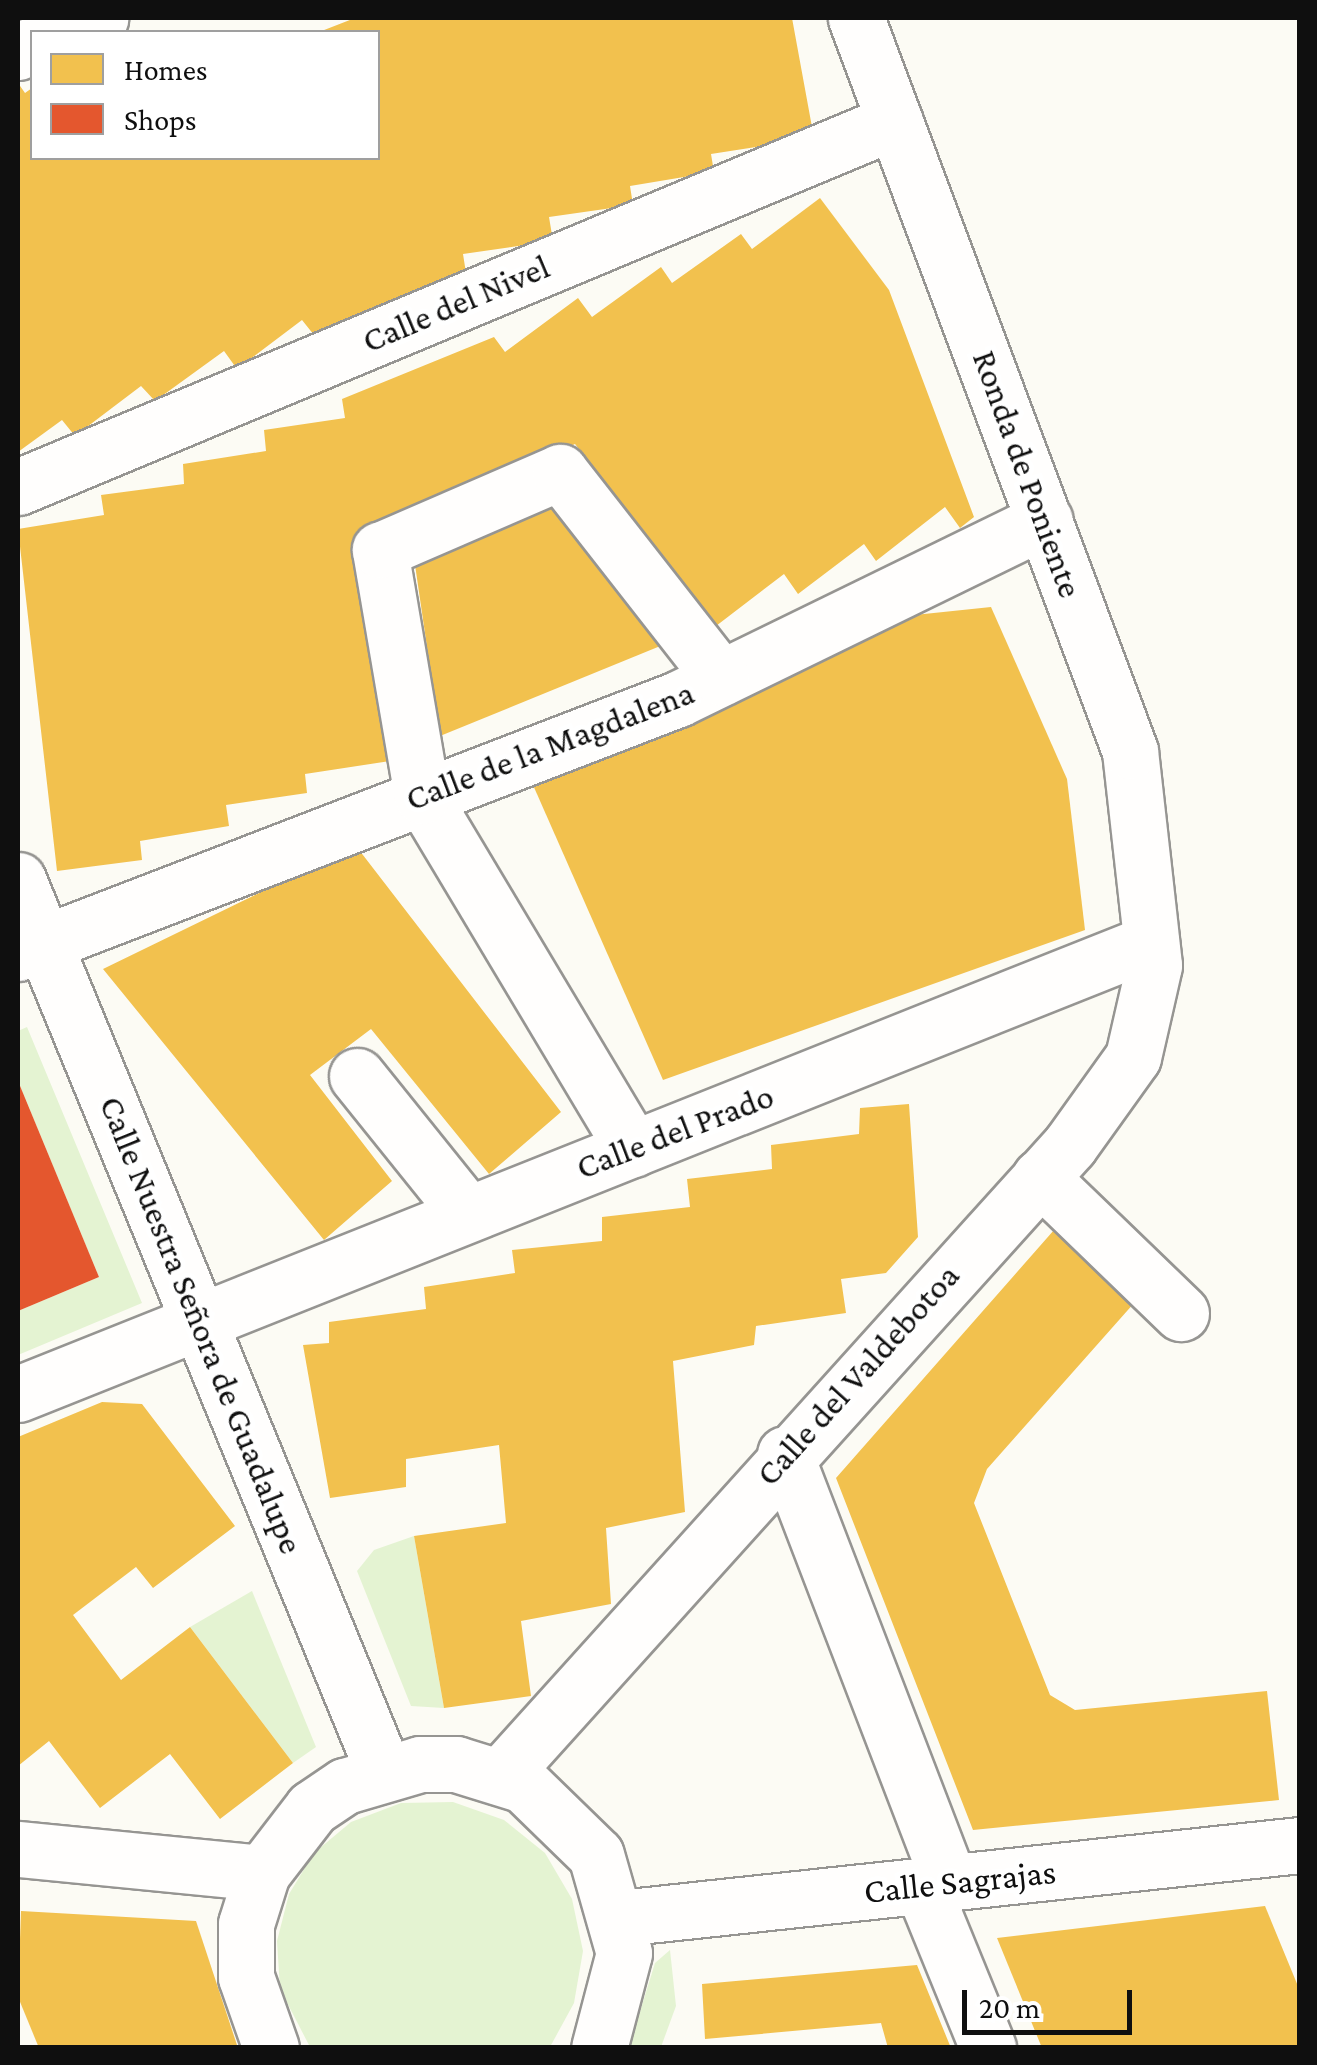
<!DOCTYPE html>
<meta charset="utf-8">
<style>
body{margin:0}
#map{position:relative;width:1317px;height:2065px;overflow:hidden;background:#fcfbf4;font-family:"Crimson Pro",serif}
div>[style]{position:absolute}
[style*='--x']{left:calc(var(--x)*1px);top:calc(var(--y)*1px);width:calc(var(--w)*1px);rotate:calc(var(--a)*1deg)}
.green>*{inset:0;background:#e4f3d2}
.homes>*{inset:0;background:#f2c14e}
.shops>*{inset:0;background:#e4572e}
.roads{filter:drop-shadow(2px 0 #969592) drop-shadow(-2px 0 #969592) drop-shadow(0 2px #969592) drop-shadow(0 -2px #969592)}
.minor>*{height:55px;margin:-27.5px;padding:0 27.5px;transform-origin:27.5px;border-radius:27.5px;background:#fffefd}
span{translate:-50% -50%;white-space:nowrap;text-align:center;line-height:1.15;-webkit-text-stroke:10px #fff;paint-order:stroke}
.street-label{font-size:35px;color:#0f0f0f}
.frame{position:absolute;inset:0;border:20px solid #0f0f0f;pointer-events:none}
.legend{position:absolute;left:30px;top:30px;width:350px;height:130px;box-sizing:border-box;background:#fff;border:2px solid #9f9f9f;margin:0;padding:12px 18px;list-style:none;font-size:30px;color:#0f0f0f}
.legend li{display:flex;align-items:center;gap:20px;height:50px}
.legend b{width:50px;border:2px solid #9f9f9f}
.scale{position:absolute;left:962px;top:1990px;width:170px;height:45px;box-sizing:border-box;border:5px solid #0f0f0f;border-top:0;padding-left:12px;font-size:30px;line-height:35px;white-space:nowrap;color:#0f0f0f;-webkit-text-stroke:8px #fff;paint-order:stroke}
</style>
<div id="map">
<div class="green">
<i style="clip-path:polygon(27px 1027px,142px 1303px,18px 1355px,18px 1311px,99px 1277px,18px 1081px,18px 1031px)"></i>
<i style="clip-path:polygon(414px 1536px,444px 1708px,411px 1706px,357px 1571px,374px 1550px)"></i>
<i style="clip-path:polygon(252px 1591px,316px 1747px,293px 1763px,190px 1627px)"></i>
<i style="clip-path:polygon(453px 1802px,504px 1820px,545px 1853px,572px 1899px,583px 1951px,574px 2003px,550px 2047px,310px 2047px,280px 1989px,277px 1941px,289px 1894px,314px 1853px,351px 1822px,401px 1803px)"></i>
<i style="clip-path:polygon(670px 1950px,676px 2006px,661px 2047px,629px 2047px,655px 1963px)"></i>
</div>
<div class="homes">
<i style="clip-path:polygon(355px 18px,792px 18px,814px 138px,711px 154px,714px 172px,630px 186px,633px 205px,549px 217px,553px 241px,463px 254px,466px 273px,314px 335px,302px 320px,237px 369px,224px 351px,155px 401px,141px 386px,75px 436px,62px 420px,18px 452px,18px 83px,25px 93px,32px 88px,32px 158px,378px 158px,378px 32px,319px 32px)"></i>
<i style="clip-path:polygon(820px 198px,889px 290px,974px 517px,960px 528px,945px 507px,876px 561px,864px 544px,798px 594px,784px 574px,716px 626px,575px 444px,357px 537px,390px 761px,305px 774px,307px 793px,226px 805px,229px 826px,140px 841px,142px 860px,57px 871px,18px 529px,104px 515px,101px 495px,184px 484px,183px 464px,266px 451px,264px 430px,345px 418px,342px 399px,494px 337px,505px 352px,578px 298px,592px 317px,661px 267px,672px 283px,741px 234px,752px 249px)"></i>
<i style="clip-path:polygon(560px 488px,675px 640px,440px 736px,413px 551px)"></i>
<i style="clip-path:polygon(991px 607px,1067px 779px,1085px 930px,663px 1080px,533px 785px,905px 616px)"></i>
<i style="clip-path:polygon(356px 846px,561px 1112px,489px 1174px,371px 1029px,310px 1075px,392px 1181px,324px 1240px,103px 969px)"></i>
<i style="clip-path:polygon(909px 1104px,918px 1237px,886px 1273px,841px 1279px,846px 1313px,756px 1326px,754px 1345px,673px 1361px,685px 1512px,606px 1528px,611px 1604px,521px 1621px,531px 1696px,444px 1708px,414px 1536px,506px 1523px,499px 1445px,406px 1459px,406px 1487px,330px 1498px,303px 1345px,329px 1343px,329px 1322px,426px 1309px,424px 1287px,515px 1273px,512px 1250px,602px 1241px,602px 1217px,690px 1207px,687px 1179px,772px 1169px,771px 1145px,859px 1134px,860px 1108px)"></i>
<i style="clip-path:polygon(1054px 1230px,1135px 1302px,987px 1469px,974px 1503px,1050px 1695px,1075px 1710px,1267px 1691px,1279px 1800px,973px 1830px,836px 1478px)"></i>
<i style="clip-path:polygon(102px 1402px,142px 1404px,235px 1526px,153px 1588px,136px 1567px,73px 1615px,121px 1680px,190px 1627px,293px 1763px,220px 1819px,170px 1754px,100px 1808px,49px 1741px,18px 1766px,18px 1437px)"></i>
<i style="clip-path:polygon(1265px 1906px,1300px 1991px,1300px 2048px,1042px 2048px,997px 1938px)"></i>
<i style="clip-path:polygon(21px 1911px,196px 1921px,238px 2048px,39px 2048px,18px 1997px)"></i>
<i style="clip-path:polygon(917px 1965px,951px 2048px,888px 2048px,881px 2023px,705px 2039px,702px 1984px)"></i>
</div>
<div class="shops">
<i style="clip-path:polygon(18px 1081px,99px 1277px,18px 1311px)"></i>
</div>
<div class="roads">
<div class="minor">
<i style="--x:64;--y:32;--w:39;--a:-21"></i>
<i style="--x:18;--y:52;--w:16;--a:-27"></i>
<i style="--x:18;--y:487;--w:950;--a:-22.65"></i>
<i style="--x:18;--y:880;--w:962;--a:67.7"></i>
<i style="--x:18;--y:953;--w:707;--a:-21.05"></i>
<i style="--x:678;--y:699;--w:408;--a:-26"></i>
<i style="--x:357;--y:1076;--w:176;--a:51.2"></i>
<i style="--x:633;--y:1149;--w:411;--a:-120.9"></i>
<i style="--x:422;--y:796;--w:250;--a:-99.7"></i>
<i style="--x:380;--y:550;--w:196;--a:-23.4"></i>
<i style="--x:560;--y:472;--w:261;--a:52"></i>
<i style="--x:1040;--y:1177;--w:196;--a:44"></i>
<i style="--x:18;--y:1394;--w:1220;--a:-21.75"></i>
<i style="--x:785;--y:1454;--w:460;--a:69"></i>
<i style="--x:500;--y:1777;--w:851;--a:-47.95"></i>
<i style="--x:1070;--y:1145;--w:108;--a:-54.4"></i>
<i style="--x:1133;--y:1057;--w:94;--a:-77.1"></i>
<i style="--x:1154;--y:965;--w:215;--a:-96.4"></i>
<i style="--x:1130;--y:751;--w:783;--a:-110.5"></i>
<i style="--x:18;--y:1849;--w:245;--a:5.6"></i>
<i style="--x:922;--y:1886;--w:175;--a:67.8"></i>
<i style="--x:620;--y:1918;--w:684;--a:-6.13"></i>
<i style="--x:271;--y:2048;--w:75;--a:-109.4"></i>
<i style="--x:246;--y:1977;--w:53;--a:-90"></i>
<i style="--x:246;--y:1924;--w:53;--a:-72.6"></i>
<i style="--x:262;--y:1873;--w:82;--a:-52.4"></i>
<i style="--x:312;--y:1808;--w:40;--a:-34"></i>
<i style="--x:345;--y:1786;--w:78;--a:-16.3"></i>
<i style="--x:420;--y:1764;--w:36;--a:0"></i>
<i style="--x:456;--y:1764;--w:71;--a:17.2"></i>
<i style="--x:524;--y:1785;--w:100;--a:44.2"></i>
<i style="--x:596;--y:1855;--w:102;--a:74.1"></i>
<i style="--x:624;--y:1953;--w:98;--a:104.7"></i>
</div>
</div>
<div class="street-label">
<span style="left:456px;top:304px;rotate:-23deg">Calle del Nivel</span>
<span style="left:1027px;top:474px;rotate:70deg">Ronda de Poniente</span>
<span style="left:550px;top:746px;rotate:-21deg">Calle de la Magdalena</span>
<span style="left:675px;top:1132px;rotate:-21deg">Calle del Prado</span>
<span style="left:201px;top:1325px;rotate:68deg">Calle Nuestra Señora de Guadalupe</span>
<span style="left:858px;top:1375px;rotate:-48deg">Calle del Valdebotoa</span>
<span style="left:960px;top:1882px;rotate:-6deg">Calle Sagrajas</span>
</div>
<div class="frame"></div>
<ul class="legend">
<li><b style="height:28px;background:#f2c14e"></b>Homes</li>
<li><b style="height:28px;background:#e4572e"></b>Shops</li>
</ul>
<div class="scale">20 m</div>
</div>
